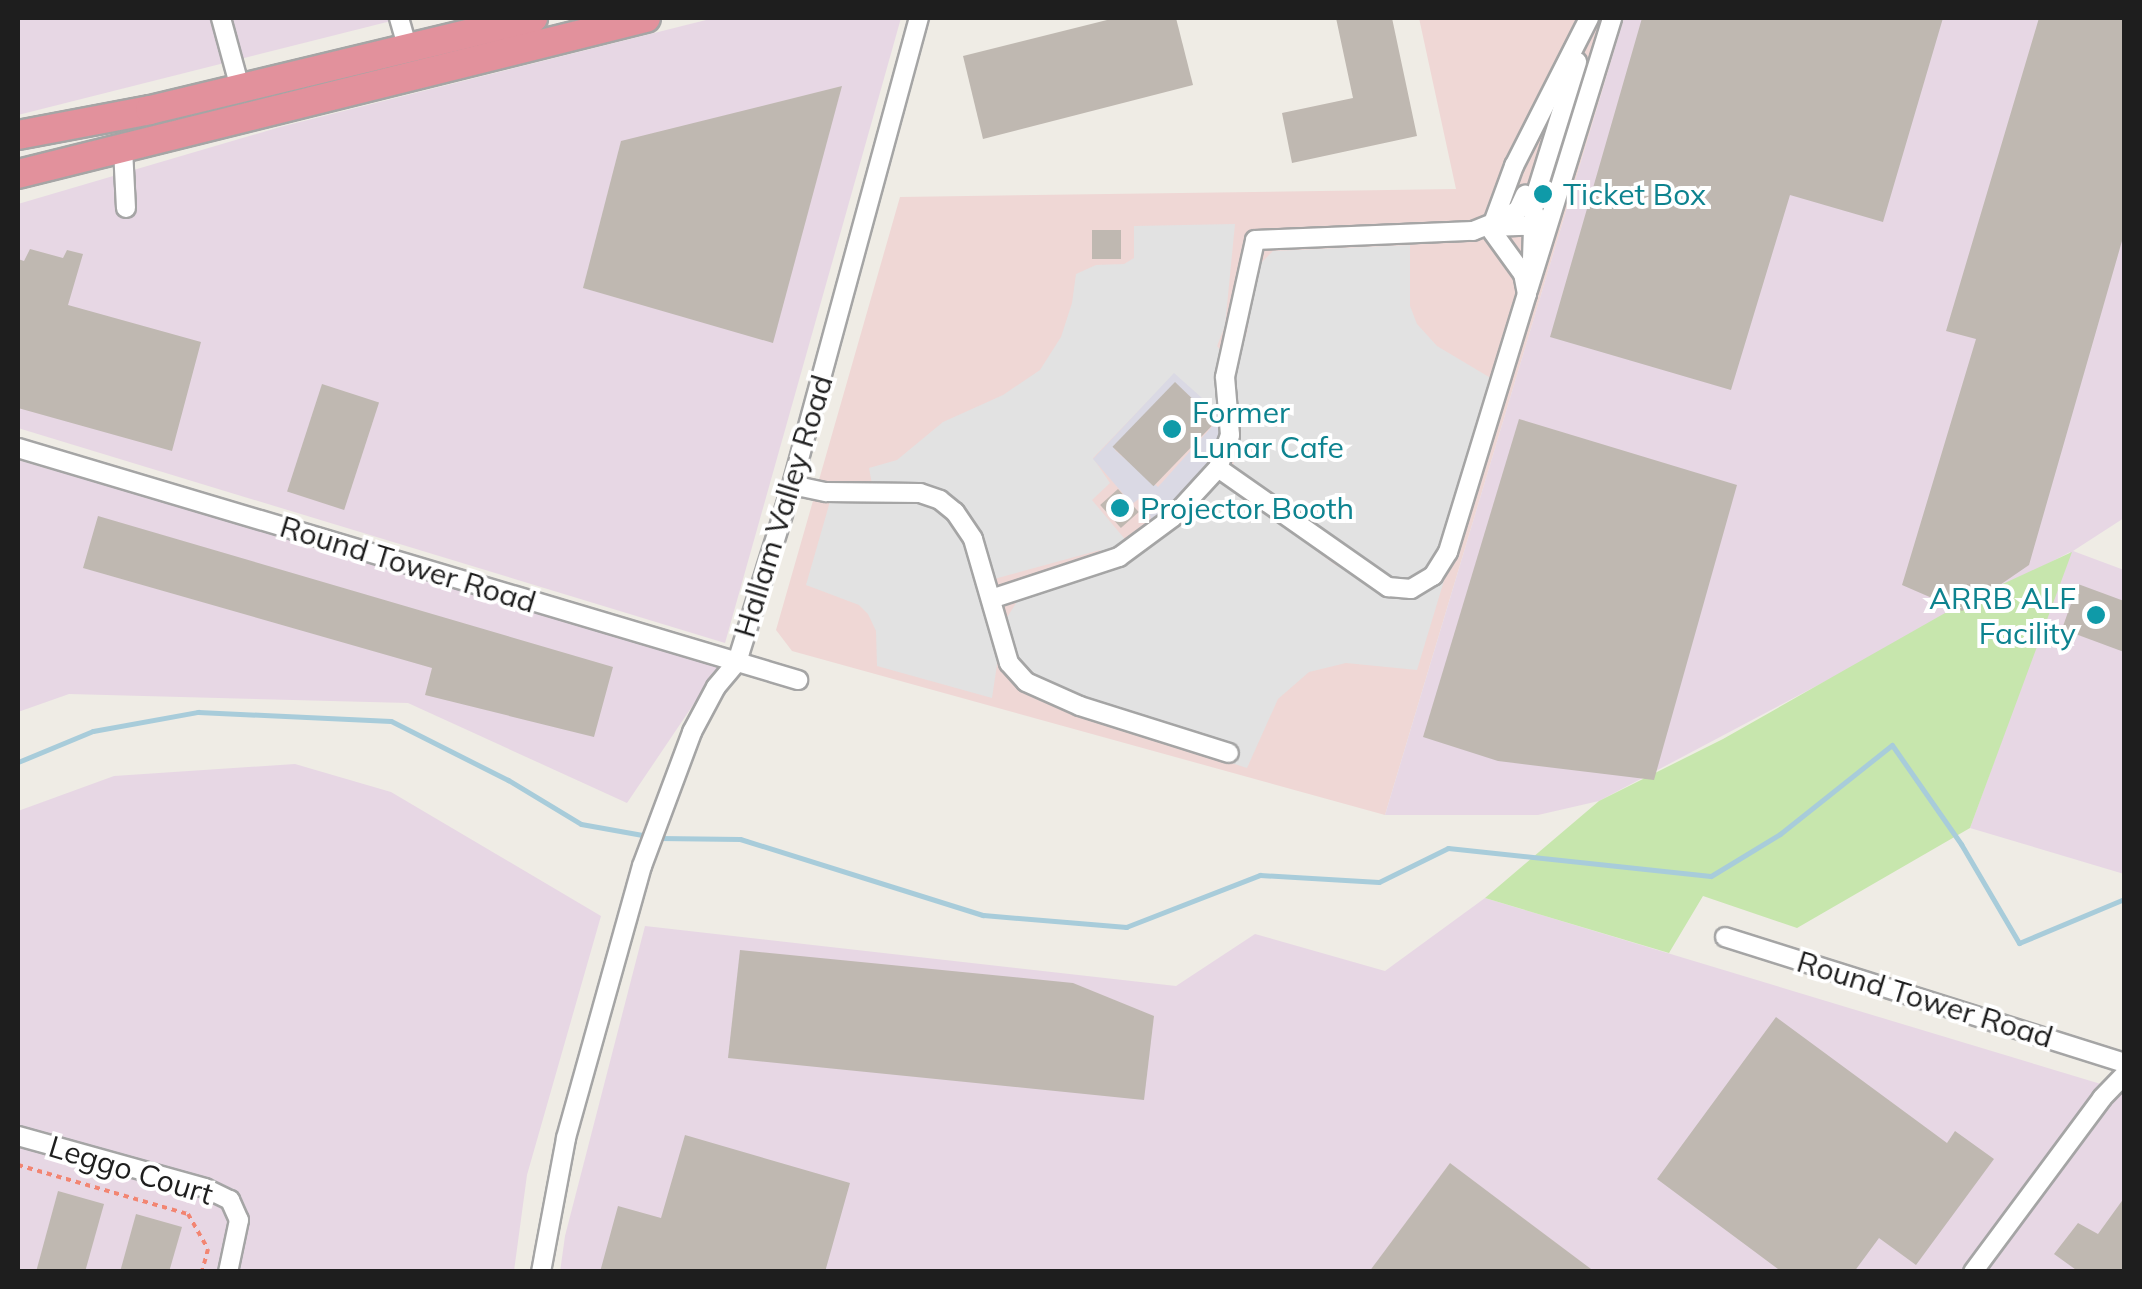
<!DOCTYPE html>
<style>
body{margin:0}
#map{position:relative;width:2142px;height:1289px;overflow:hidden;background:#efece5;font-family:Mulish,sans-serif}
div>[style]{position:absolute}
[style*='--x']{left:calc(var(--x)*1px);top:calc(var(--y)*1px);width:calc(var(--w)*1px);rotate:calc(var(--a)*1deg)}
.commercial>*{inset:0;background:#efd7d5}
.industrial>*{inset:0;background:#e7d7e4}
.grass>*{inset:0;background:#c7e6ad}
.parking>*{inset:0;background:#e2e2e2}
.plaza>*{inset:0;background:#dad9e4}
.stream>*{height:5px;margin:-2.5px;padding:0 2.5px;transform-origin:2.5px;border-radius:2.5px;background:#a8ccda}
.building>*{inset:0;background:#bfb8b1;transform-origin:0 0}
.path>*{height:4px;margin-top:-2px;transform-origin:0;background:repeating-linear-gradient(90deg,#f28572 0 5px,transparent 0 10px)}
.roads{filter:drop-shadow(2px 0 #a5a5a5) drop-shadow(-2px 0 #a5a5a5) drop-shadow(0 2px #a5a5a5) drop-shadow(0 -2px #a5a5a5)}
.minor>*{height:18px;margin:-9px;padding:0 9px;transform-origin:9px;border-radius:9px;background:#fff}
.highway>*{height:28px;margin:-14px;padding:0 14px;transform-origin:14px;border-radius:14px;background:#e2919c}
.dots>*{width:28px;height:28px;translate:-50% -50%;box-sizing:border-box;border:5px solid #fff;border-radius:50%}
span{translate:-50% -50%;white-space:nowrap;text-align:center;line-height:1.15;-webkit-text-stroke:8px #fff;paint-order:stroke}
.culture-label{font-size:30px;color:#0d838f}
.left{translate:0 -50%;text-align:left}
.right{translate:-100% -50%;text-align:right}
.street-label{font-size:30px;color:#1e1e1e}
.frame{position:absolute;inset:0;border:20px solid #1e1e1e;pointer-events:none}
</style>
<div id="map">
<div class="commercial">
<i style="clip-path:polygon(1419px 18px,1624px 18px,1385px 815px,792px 651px,776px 630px,900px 197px,1456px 189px)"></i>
</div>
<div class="industrial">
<i style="clip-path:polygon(18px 18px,403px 18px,18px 115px)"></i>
<i style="clip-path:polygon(714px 18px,901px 18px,725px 643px,18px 428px,18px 204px,280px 127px)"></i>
<i style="clip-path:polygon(1624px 18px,2124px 18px,2124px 518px,2073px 551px,2124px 570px,2124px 874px,1970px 828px,2070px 552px,1599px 801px,1538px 815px,1385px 815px)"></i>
<i style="clip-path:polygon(18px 460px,720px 665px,627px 803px,408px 703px,69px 694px,18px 712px)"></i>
<i style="clip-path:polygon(295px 764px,391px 792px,601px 916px,527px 1175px,514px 1271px,18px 1272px,18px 811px,114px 776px)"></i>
<i style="clip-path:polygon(1485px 898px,2124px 1091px,2124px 1271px,560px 1272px,565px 1236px,645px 926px,1176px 986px,1255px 934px,1385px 971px)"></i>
</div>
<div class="grass">
<i style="clip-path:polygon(2072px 552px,1970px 828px,1797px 928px,1703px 896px,1669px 953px,1485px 898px,1599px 801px,1723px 739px,1968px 600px)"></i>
</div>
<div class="parking">
<i style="clip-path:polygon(1235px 224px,1225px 326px,1217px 346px,1222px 352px,1221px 415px,1174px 374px,1093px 458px,1110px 483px,1092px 500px,1129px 544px,1103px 557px,1100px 550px,994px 579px,982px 538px,950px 496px,919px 485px,872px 484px,869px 468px,897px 460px,943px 422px,1003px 395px,1040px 370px,1061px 337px,1072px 303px,1076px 274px,1096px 265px,1124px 264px,1134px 258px,1134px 226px)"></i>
<i style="clip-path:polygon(1410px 245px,1410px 306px,1417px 324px,1437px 346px,1494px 380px,1449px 531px,1433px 565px,1415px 580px,1397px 583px,1233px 469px,1238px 419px,1232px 379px,1247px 332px,1255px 269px,1273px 251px)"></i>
<i style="clip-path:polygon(1223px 481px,1334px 564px,1393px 598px,1418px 594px,1449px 564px,1417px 670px,1346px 663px,1309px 672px,1278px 699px,1247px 768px,1038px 700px,1043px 685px,1019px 666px,1006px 619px,1018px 600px,1135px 556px,1177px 523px,1213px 485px)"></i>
<i style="clip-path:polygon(831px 498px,914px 501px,943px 511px,962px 535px,999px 651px,992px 698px,877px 666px,876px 631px,868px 614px,859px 605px,806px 585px)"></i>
</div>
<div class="plaza">
<i style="clip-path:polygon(evenodd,1174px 373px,1221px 415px,1227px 449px,1153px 534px,1149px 508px,1140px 498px,1132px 504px,1093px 459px,1174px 373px,1175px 383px,1217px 421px,1158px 487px,1115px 450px,1175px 383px)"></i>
</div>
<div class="stream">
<i style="--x:18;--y:762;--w:81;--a:-22.5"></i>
<i style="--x:93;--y:731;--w:107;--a:-10.3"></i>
<i style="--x:198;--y:712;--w:193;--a:2.7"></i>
<i style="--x:391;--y:721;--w:131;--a:26.8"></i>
<i style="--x:508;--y:780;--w:85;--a:31.1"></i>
<i style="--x:581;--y:824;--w:68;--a:10.2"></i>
<i style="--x:659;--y:838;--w:81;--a:0.7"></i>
<i style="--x:740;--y:839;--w:255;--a:17.4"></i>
<i style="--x:983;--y:915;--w:144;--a:4.8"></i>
<i style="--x:1126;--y:927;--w:144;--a:-21.2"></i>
<i style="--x:1260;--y:875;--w:119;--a:3.4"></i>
<i style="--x:1379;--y:882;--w:77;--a:-26.2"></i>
<i style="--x:1448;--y:848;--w:264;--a:6.1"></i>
<i style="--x:1711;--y:876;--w:81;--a:-31.3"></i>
<i style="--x:1780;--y:834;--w:143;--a:-38.5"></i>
<i style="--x:1892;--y:745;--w:121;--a:55.1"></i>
<i style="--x:1961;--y:844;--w:115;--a:59.6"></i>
<i style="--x:2019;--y:943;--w:114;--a:-22.7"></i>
</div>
<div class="building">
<i style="clip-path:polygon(1115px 18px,1176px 18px,1193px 85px,983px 139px,963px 56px)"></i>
<i style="clip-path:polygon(1336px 18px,1392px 18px,1417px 136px,1292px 163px,1282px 113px,1353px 98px)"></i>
<i style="clip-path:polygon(1642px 18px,1943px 18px,1883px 222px,1790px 195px,1731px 390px,1550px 337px)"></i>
<i style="clip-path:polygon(2039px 18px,2124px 18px,2124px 234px,2029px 565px,1962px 611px,1902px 585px,1976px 339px,1946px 331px)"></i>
<i style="clip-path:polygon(842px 86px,773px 343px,583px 288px,621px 141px)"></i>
<i style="left:1092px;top:230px;width:29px;height:29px"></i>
<i style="clip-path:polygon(30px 249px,63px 258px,67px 250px,83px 254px,68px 305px,201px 342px,172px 451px,18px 408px,18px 259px,24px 261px)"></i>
<i style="left:1175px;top:382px;width:57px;height:90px;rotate:44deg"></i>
<i style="left:322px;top:384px;width:60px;height:113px;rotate:18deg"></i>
<i style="clip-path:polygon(1519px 419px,1737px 485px,1654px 780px,1498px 761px,1423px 737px)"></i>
<i style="left:1118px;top:489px;width:31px;height:24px;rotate:48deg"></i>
<i style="clip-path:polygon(98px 516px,613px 667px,594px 737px,425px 695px,432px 668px,83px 568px)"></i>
<i style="clip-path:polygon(2078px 584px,2124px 601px,2124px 652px,2062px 629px)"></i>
<i style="clip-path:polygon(740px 950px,1073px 983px,1154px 1016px,1144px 1100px,728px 1058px)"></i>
<i style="clip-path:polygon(1776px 1017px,1947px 1143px,1955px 1131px,1994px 1159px,1916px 1265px,1879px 1238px,1854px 1272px,1782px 1272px,1657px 1179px)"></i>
<i style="clip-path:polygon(685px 1135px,850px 1183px,825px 1272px,600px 1272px,618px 1206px,661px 1218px)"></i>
<i style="clip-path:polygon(1450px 1163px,1595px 1272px,1369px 1272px)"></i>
<i style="clip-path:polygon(58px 1191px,104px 1204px,85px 1272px,36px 1272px)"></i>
<i style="clip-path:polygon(2124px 1198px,2124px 1272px,2079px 1272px,2054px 1254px,2078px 1223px,2098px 1234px)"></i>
<i style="clip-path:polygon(136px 1214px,182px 1227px,169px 1272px,120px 1272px)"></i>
</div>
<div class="path">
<i style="--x:18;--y:1165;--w:177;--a:16.1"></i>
<i style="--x:188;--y:1214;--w:40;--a:60.3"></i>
<i style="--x:208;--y:1249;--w:24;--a:105"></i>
</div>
<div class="roads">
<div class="minor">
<i style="--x:221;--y:18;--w:73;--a:74.8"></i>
<i style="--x:399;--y:18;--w:32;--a:74"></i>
<i style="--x:123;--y:149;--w:59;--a:87.1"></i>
<i style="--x:1494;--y:225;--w:28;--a:-32"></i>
<i style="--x:1518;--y:210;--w:17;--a:-65"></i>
<i style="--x:1489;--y:227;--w:37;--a:-2"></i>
<i style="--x:1526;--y:226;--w:17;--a:-24"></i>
<i style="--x:1532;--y:259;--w:59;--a:-88.1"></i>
<i style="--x:1534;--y:200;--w:145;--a:-72.7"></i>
<i style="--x:1528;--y:290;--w:285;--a:-72.8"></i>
<i style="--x:18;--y:448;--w:814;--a:16.56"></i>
<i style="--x:1218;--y:468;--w:208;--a:35"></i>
<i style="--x:1388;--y:587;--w:23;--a:5"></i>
<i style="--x:1411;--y:589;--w:26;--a:-31"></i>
<i style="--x:1433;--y:576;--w:28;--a:-58"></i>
<i style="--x:1448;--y:552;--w:270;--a:-73"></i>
<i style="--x:1527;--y:294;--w:20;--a:-101"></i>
<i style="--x:1523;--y:274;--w:58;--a:-125.9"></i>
<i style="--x:792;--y:485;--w:35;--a:12"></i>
<i style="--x:826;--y:492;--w:94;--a:0.6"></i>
<i style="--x:920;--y:493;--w:21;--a:19"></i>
<i style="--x:940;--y:500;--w:19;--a:39"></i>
<i style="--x:955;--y:512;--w:32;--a:56"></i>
<i style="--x:973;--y:539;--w:129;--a:73.8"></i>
<i style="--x:1009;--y:663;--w:25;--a:48"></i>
<i style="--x:1026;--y:682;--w:59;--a:24"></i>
<i style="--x:1080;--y:706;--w:156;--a:17.5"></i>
<i style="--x:991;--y:599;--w:135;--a:-18.2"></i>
<i style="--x:1119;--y:557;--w:67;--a:-36.5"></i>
<i style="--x:1173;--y:517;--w:67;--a:-47.4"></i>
<i style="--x:1218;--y:468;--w:35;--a:-70"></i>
<i style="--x:1230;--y:435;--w:58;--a:-94.9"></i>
<i style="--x:1225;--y:377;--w:140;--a:-77.6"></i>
<i style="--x:1255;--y:240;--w:218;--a:-2.4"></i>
<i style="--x:1473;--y:231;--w:22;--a:-22"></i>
<i style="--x:1493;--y:223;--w:61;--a:-69.8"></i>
<i style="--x:1514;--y:166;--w:166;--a:-63.1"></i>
<i style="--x:1725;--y:937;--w:418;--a:17.5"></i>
<i style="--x:18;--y:1136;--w:194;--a:15.5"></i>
<i style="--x:205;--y:1188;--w:28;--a:26"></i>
<i style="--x:230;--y:1200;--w:22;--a:66"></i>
<i style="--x:239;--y:1220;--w:53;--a:101.9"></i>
<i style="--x:541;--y:1272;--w:136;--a:-79.4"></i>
<i style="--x:566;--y:1138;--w:282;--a:-74.4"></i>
<i style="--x:642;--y:866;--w:143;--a:-69.5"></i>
<i style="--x:692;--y:732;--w:51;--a:-61.9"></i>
<i style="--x:716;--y:687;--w:33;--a:-50"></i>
<i style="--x:737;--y:662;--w:185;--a:-72.7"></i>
<i style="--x:792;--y:485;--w:484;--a:-74.8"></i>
<i style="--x:1973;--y:1272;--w:217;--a:-53.4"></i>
<i style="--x:2102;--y:1098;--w:32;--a:-46"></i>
</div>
<div class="highway">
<i style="--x:18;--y:135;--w:134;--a:-10.7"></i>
<i style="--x:150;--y:110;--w:394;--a:-13.5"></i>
<i style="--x:18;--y:174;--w:647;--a:-13.95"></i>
</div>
</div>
<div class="dots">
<i style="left:1543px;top:194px;background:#0f9aa8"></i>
<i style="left:1172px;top:429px;background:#0f9aa8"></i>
<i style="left:1120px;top:508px;background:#0f9aa8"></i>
<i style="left:2096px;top:615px;background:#0f9aa8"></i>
</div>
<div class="culture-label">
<span class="left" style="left:1563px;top:194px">Ticket Box</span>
<span class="left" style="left:1192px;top:429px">Former<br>Lunar Cafe</span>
<span class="left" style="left:1140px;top:508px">Projector Booth</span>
<span class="right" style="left:2076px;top:615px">ARRB ALF<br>Facility</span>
</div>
<div class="street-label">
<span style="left:783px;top:506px;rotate:-73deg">Hallam Valley Road</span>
<span style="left:408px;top:564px;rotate:17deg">Round Tower Road</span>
<span style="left:1925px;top:999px;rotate:17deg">Round Tower Road</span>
<span style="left:131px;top:1170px;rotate:17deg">Leggo Court</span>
</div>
<div class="frame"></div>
</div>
